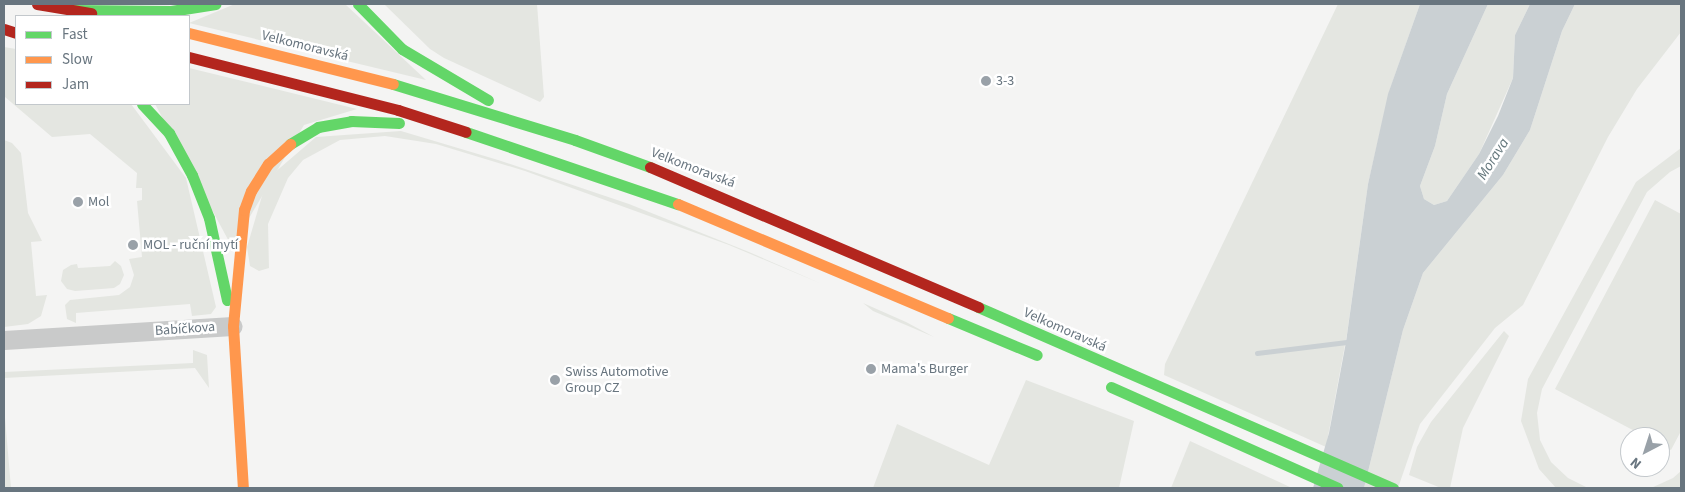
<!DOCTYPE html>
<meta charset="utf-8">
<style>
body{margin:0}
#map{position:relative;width:1685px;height:492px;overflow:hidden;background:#f4f4f3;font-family:"Source Sans 3",sans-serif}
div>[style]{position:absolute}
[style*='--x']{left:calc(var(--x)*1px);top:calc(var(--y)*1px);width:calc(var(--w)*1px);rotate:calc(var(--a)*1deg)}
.green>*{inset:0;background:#e4e6e1}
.water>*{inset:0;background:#cad0d3}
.stream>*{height:4.5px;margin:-2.25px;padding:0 2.25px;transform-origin:2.25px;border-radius:2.25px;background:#cad0d3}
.street>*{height:19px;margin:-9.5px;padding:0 9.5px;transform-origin:9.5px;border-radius:9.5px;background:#c9caca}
.fast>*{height:11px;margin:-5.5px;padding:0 5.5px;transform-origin:5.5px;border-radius:5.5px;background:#63d668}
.slow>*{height:11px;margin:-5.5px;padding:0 5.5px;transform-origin:5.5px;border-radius:5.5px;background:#ff974d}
.jam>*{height:11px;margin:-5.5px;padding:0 5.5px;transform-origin:5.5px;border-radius:5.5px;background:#b3261e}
.dots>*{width:14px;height:14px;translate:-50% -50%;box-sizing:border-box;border:2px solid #fff;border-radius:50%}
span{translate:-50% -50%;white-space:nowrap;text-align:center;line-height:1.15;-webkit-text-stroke:5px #fff;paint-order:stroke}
.street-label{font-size:14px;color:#68757f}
.poi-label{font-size:14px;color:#68757f}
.left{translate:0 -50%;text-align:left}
.water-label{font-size:15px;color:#63767b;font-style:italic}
.frame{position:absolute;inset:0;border:5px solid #68757f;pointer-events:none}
.legend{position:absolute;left:15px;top:15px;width:175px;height:90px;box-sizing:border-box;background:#fff;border:1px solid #c3c8cc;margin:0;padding:6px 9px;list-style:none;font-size:15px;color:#68757f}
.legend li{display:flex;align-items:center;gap:10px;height:25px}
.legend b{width:25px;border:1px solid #c3c8cc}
.north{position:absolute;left:1620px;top:427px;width:50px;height:50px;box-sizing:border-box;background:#fff;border:1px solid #c3c8cc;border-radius:50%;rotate:220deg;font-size:14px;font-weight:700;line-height:20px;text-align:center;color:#68757f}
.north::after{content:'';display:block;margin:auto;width:18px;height:22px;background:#99a1a8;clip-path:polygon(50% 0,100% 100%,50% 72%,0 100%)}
</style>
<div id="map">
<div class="green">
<i style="clip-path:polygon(235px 4px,345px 4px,426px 80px,189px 23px)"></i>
<i style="clip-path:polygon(384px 4px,537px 4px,544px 97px,540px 102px,444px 58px,430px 49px)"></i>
<i style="clip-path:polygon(1338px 4px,1420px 4px,1390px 89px,1368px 184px,1347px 334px,1326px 447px,1164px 375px,1165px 364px)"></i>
<i style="clip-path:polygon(1488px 4px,1530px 4px,1515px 35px,1513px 78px,1479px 154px,1447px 201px,1434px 205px,1424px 199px,1420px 186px,1435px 146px,1447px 94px)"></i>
<i style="clip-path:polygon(1575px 4px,1681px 4px,1681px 32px,1637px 89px,1608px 137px,1523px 305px,1495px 328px,1420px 424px,1398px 488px,1364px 488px,1403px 330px,1423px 273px,1503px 175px,1530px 130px,1562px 31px)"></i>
<i style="clip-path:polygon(4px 47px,16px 49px,16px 104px,131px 104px,186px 178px,216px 307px,211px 314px,192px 316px,190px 304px,76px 313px,76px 323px,67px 319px,65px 305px,70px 300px,119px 295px,130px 287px,134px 275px,129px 259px,142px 257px,137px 201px,142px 200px,142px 188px,136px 188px,137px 173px,90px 134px,52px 137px,5px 97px)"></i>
<i style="clip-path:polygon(189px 68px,357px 109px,304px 125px,232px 247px,155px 104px,189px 104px)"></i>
<i style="clip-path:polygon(401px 131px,498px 160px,629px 204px,749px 252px,822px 284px,729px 245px,525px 171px,436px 144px,385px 136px,340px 140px,303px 160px,288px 178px,268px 224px,269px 268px,259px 271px,250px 266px,247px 247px,267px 179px,316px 137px)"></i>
<i style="clip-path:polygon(4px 140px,12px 143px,21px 153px,28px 213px,42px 241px,31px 242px,36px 296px,47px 295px,41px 316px,28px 324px,4px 327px)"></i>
<i style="clip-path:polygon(1681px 148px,1681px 166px,1670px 172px,1647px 192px,1542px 389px,1537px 413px,1540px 440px,1551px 462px,1568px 478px,1588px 488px,1556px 488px,1539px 469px,1521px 421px,1528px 379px,1636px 182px)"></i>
<i style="clip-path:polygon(1655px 200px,1681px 214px,1681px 431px,1671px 450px,1660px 444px,1660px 437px,1646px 437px,1555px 389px)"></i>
<i style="clip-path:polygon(115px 261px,121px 266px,124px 275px,120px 284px,114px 288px,75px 291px,67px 289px,61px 281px,63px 270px,71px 265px,77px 264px,78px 268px,110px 266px)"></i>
<i style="clip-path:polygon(863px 303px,906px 322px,934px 337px,873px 311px)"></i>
<i style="clip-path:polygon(1504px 331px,1509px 336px,1463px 428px,1450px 488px,1441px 488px,1409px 475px,1417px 447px,1431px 422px)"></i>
<i style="clip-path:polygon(193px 350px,207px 355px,209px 388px,195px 368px,4px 378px,4px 372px,193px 363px)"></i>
<i style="clip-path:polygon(1026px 380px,1134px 421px,1119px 488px,873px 488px,897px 424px,989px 465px)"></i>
<i style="clip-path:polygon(4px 406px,11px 488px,4px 488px)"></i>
<i style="clip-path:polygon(1190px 441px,1292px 488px,1171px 488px)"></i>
<i style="clip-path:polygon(1681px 471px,1681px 488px,1651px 488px,1673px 478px)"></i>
</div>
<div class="water">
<i style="clip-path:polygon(1420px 4px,1488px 4px,1447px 94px,1435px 146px,1420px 186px,1424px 199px,1434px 205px,1447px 201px,1479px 154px,1498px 116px,1513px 78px,1515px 35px,1530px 4px,1575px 4px,1562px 31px,1530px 130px,1503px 175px,1423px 273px,1403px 330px,1364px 488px,1313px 488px,1329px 433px,1346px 342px,1368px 184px,1388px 94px)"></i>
</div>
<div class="stream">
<i style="--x:1257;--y:353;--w:90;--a:-7"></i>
</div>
<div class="street">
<i style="--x:4;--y:340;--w:229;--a:-3.5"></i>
</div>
<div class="fast">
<i style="--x:358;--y:4;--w:63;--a:45.6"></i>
<i style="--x:402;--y:49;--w:100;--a:30.7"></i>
<i style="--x:73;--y:10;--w:98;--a:0.6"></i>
<i style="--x:171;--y:11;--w:45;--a:-9"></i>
<i style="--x:393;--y:84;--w:190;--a:17.1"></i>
<i style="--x:575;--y:140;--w:80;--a:19.8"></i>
<i style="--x:142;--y:104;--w:40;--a:47"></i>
<i style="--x:169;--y:133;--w:48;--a:61.3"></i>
<i style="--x:192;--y:175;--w:46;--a:68.4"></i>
<i style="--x:209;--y:218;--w:84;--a:77.6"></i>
<i style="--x:466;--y:132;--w:224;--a:18.8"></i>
<i style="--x:290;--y:144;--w:33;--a:-31"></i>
<i style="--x:318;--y:127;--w:34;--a:-10"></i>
<i style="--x:351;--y:121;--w:48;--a:2.4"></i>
<i style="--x:978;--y:307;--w:453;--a:23.6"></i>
<i style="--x:948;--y:318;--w:96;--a:22.6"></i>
<i style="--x:1111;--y:387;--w:248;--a:24"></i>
</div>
<div class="slow">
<i style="--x:189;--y:33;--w:210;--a:14"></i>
<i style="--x:678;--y:204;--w:293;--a:22.9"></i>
<i style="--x:233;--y:326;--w:162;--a:86.5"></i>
<i style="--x:233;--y:326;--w:117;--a:-84.6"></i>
<i style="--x:244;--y:210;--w:20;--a:-70"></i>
<i style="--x:251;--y:191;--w:32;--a:-58"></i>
<i style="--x:268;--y:164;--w:30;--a:-42"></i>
</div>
<div class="jam">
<i style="--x:37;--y:4;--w:55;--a:9.5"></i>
<i style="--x:4;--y:29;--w:13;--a:18"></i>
<i style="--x:189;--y:57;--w:216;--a:14.2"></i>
<i style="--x:398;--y:110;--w:71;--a:17.9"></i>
<i style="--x:650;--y:167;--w:357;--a:23.1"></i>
</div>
<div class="dots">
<i style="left:986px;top:81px;background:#99a1a8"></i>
<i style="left:78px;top:202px;background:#99a1a8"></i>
<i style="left:133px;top:245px;background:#99a1a8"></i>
<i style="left:871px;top:369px;background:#99a1a8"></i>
<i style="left:555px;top:380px;background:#99a1a8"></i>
</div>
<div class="street-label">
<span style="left:305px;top:46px;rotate:14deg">Velkomoravská</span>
<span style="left:693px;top:168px;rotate:21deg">Velkomoravská</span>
<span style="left:185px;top:329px;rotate:-4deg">Babíčkova</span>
<span style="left:1065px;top:330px;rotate:24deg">Velkomoravská</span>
</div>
<div class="poi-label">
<span class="left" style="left:996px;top:81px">3-3</span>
<span class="left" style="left:88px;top:202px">Mol</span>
<span class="left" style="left:143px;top:245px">MOL - ruční mytí</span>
<span class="left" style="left:881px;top:369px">Mama's Burger</span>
<span class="left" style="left:565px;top:380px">Swiss Automotive<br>Group CZ</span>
</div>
<div class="water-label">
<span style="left:1493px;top:159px;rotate:-58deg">Morava</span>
</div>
<div class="frame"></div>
<ul class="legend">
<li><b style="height:6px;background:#63d668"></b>Fast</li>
<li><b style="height:6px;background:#ff974d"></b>Slow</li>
<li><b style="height:6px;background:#b3261e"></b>Jam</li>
</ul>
<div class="north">N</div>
</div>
